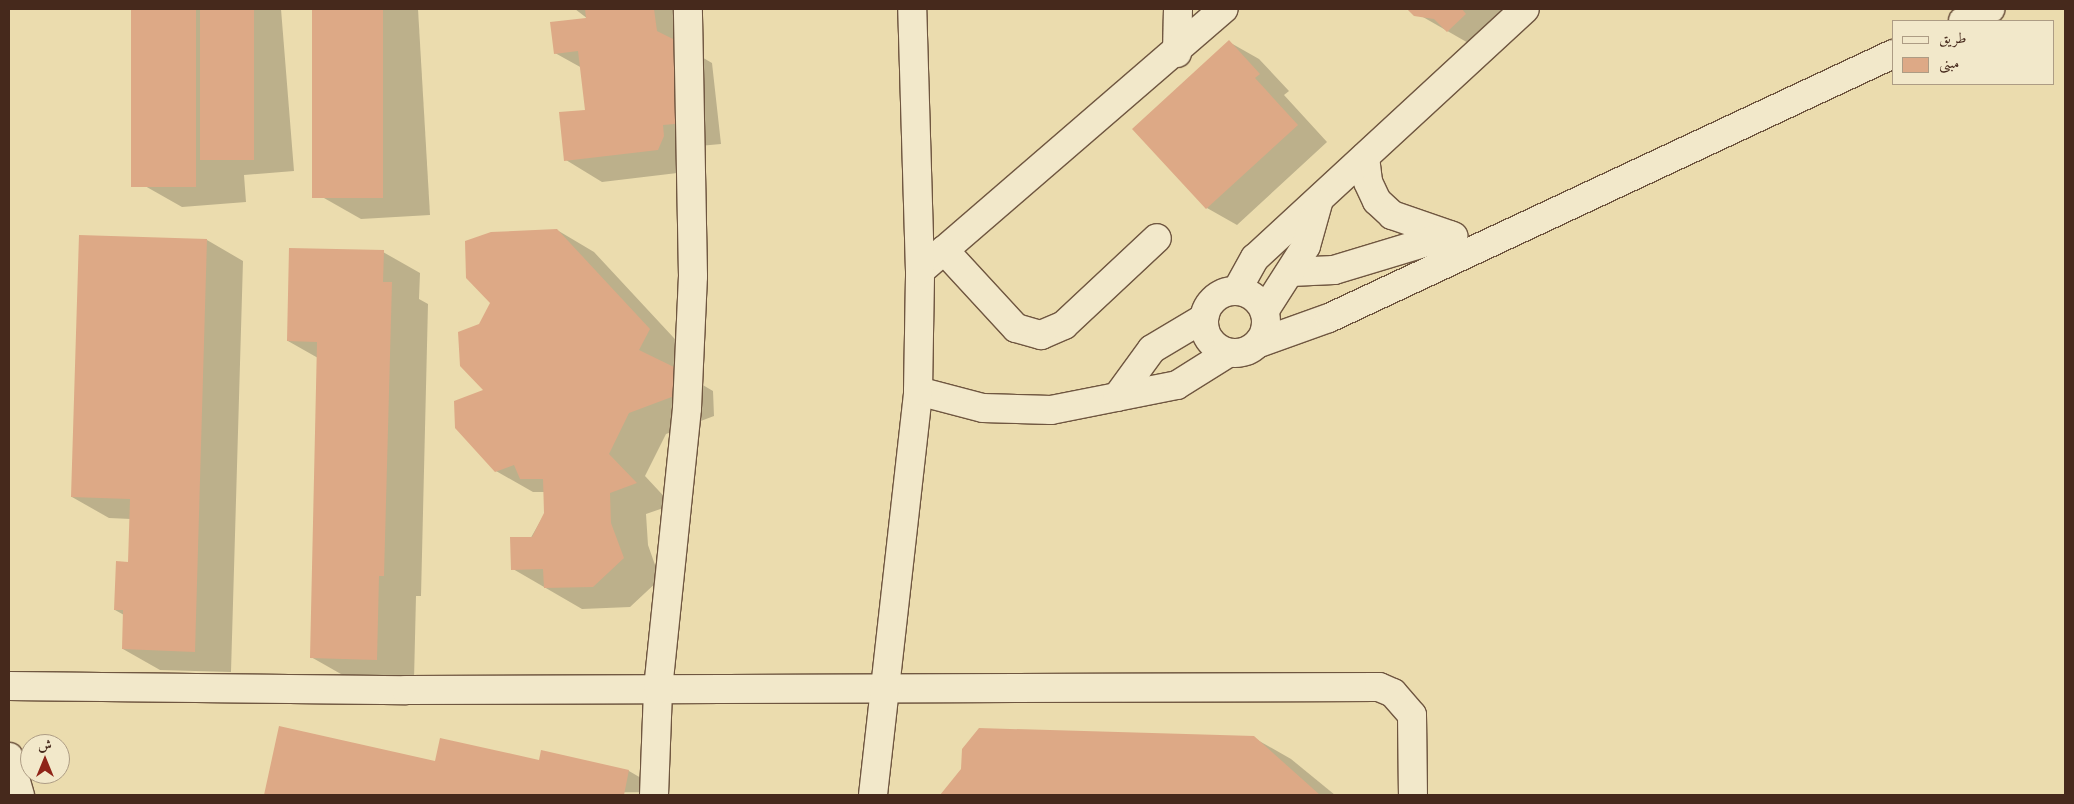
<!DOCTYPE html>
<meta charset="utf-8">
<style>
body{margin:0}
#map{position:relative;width:2074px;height:804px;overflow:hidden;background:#ebdcae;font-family:"Libre Caslon Text",Amiri,serif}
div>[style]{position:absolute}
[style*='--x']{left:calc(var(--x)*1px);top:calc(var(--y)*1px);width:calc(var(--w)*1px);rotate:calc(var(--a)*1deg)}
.shadow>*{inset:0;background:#0003}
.building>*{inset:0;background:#dda986;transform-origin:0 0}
.roads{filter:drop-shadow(1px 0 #6f5640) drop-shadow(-1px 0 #6f5640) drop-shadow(0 1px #6f5640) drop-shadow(0 -1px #6f5640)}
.minor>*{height:28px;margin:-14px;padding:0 14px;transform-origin:14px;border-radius:14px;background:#f2e8ca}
.minor>.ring{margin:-14px;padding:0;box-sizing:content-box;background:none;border:28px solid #f2e8ca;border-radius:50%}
span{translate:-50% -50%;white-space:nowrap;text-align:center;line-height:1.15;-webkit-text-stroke:4.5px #f2e8ca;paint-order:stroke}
.frame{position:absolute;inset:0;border:10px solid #46291c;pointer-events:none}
.legend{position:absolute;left:1892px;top:20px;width:162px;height:65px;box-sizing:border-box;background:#f2e8ca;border:1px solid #ad9c84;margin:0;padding:6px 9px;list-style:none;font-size:15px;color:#46291c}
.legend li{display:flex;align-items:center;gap:10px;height:25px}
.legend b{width:25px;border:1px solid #ad9c84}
.north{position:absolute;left:20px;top:734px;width:50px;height:50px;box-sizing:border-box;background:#f2e8ca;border:1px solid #ad9c84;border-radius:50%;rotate:0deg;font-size:14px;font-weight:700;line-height:20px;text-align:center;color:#46291c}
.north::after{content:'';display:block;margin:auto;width:18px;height:22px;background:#8f2418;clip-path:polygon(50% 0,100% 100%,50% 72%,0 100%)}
</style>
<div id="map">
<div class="shadow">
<i style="clip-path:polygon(132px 9px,281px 9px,294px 171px,244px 175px,246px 202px,182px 207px,145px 186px)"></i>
<i style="clip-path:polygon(314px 9px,418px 9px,430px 215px,361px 219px,324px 198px)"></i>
<i style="clip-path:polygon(575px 9px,695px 9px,693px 52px,712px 63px,721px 144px,699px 146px,694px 171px,602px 182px,566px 160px,586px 111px,582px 68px,555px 53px,588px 19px)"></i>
<i style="clip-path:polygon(1409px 9px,1504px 9px,1498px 31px,1484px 52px)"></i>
<i style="clip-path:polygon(1229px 42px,1259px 59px,1289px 91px,1284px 95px,1327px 142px,1237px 225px,1207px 208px)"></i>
<i style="clip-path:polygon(557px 230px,594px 252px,686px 351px,677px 370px,713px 391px,714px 416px,666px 434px,645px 476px,672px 505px,646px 514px,648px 545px,660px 579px,630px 607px,582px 609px,513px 569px,545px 513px,545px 492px,533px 492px,496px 471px,480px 325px)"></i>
<i style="clip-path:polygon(207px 240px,243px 261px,231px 672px,160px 670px,123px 649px,124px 615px,115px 610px,129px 563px,131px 519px,109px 518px,72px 497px)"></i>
<i style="clip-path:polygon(383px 252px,420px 273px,419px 299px,428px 304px,421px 596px,416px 596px,414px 680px,348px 678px,311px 657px,318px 358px,288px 341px)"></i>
<i style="clip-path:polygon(280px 727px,436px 762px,540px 762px,629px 771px,665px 792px,265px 795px)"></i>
<i style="clip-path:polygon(1254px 738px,1291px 759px,1335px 795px,941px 795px,962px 770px)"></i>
</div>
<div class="building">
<i style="left:131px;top:9px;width:65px;height:178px"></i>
<i style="left:200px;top:9px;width:54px;height:151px"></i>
<i style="left:312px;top:9px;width:71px;height:189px"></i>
<i style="clip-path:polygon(585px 9px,654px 9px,657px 31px,675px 40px,685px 123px,663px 125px,664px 136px,658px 150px,564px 161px,559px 112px,585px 110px,578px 51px,554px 54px,550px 22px,586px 18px)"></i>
<i style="clip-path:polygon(1407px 9px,1462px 9px,1466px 14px,1447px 32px,1434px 19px,1414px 16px)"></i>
<i style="clip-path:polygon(1229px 40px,1260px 74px,1255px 78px,1298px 125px,1206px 209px,1132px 129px)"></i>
<i style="clip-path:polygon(557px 229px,650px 329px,639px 350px,676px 368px,677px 395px,629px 413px,609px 454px,637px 483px,610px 493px,611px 523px,624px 558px,593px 587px,544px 588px,543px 569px,511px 570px,510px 537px,532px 537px,544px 513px,543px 479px,520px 479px,514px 465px,495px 472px,455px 428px,454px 401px,483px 390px,460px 366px,458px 332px,479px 324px,490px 303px,466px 278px,465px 241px,491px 232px)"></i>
<i style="clip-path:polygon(79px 235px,207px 239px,195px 652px,122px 649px,123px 610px,114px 610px,116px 561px,128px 562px,130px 499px,71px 497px)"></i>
<i style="clip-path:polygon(289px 248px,384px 250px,383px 282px,392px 282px,384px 576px,379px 576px,377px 660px,310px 658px,317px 342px,287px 341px)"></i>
<i style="clip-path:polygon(279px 726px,435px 761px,440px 738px,539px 760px,541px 750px,629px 770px,624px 795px,264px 795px)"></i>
<i style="clip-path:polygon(979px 728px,1254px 736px,1320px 795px,940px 795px,961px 769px,962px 749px)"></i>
</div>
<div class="roads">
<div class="minor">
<i style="--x:1963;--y:21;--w:30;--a:-24"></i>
<i style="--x:1177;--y:53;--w:44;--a:-88.7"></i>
<i style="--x:1365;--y:157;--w:25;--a:83"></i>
<i style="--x:1368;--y:182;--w:21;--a:65"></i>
<i style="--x:1377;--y:201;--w:21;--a:43"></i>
<i style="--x:1392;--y:215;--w:65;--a:19"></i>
<i style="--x:944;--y:250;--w:106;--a:47.3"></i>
<i style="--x:1016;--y:328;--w:26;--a:16"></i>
<i style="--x:1041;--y:335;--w:25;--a:-23"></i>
<i style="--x:1064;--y:325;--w:127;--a:-43.1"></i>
<i style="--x:920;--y:271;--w:401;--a:-40.8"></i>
<i style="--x:1291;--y:272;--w:43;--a:-2.7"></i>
<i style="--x:1334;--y:270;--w:121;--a:-16.8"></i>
<i style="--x:1237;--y:290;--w:37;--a:-61"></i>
<i style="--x:1255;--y:258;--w:367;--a:-42.7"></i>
<i class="ring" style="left:1204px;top:291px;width:34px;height:34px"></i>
<i style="--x:1265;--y:310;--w:76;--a:-57.4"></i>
<i style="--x:1306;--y:246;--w:45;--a:-74.4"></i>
<i style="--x:1259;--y:343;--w:74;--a:-19.7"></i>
<i style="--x:1329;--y:318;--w:623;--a:-25.08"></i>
<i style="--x:918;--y:391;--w:67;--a:14.7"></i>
<i style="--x:983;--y:408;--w:68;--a:1.7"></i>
<i style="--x:1051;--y:410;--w:128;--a:-11.2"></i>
<i style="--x:1177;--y:385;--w:60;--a:-32.1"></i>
<i style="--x:1117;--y:397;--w:59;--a:-53.9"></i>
<i style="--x:1152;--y:349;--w:61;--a:-30.8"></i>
<i style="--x:9;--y:686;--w:397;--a:0.6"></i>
<i style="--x:406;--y:690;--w:973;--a:-0.18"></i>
<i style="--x:1379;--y:687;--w:15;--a:23"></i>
<i style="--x:1393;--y:693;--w:29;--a:49"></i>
<i style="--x:1412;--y:715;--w:80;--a:89.3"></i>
<i style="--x:9;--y:757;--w:40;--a:74"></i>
<i style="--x:654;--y:795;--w:106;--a:-87.8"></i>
<i style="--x:658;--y:689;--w:282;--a:-84.1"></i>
<i style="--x:687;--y:408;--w:132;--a:-87.4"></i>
<i style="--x:693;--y:276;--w:267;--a:-91.1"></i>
<i style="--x:873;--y:795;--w:406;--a:-83.6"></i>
<i style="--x:918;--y:391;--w:120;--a:-89"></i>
<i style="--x:920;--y:271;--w:262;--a:-91.7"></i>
</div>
</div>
<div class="frame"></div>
<ul class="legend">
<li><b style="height:6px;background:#f2e8ca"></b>طريق</li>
<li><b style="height:14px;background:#dda986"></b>مبنى</li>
</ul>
<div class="north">ش</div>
</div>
